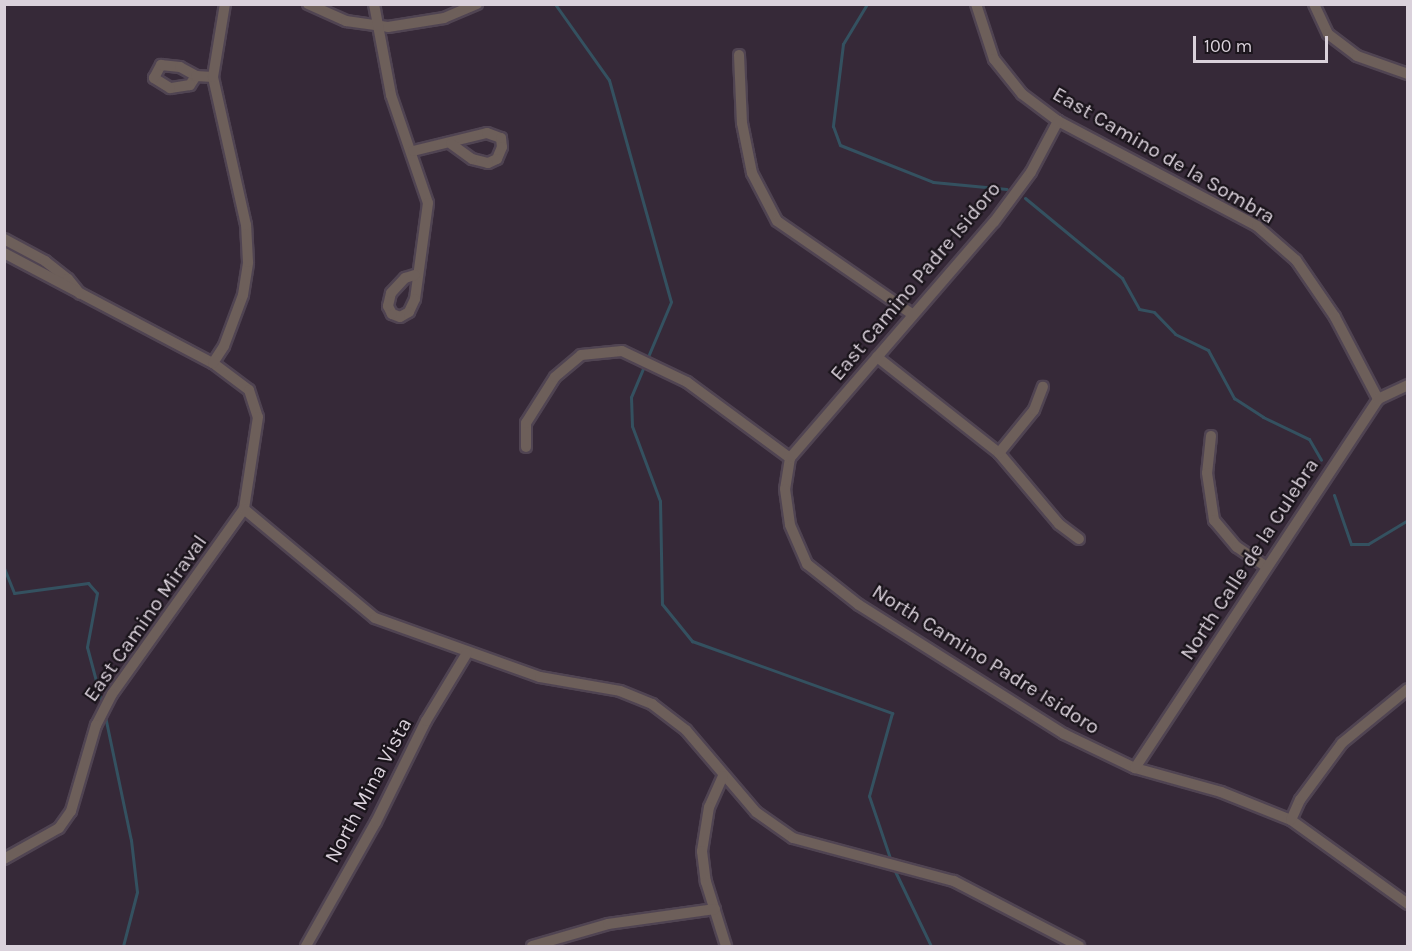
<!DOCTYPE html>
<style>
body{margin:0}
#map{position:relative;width:1412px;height:951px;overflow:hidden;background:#362938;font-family:Karla,sans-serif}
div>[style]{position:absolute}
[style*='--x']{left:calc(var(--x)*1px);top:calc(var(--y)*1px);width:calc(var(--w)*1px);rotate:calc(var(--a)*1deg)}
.stream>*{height:3px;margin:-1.5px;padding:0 1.5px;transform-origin:1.5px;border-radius:1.5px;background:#345160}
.roads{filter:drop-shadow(2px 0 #504452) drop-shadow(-2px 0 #504452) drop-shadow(0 2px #504452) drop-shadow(0 -2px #504452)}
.minor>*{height:10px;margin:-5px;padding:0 5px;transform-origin:5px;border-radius:5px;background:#6d5f5a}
span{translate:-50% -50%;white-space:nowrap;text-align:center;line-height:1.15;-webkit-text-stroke:4.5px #1a141b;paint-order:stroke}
.street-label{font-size:21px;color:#dad1db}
.frame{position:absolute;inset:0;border:6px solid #dad1db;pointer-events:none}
.scale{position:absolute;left:1193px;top:36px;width:135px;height:27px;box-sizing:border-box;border:3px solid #dad1db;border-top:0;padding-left:8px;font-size:18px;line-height:21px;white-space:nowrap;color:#dad1db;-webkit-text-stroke:4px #1a141b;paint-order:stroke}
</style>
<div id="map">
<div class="stream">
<i style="--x:555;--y:4;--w:93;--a:54.6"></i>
<i style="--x:609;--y:80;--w:230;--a:74.4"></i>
<i style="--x:671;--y:302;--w:103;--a:112.8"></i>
<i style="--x:631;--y:397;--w:29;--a:88"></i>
<i style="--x:632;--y:426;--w:80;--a:69.5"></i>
<i style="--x:660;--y:501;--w:103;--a:88.9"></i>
<i style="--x:662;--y:604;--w:48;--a:51"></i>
<i style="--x:692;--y:641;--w:213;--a:19.8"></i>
<i style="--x:892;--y:713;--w:86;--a:105.5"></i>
<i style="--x:869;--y:796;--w:69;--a:71.3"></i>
<i style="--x:867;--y:4;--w:47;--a:121"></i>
<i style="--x:843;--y:44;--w:83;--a:97"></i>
<i style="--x:833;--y:126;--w:20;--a:70"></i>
<i style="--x:840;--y:145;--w:100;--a:21.7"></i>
<i style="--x:933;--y:182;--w:74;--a:5.4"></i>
<i style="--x:1025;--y:198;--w:126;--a:39.5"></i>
<i style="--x:1122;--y:278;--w:35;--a:61"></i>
<i style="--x:1139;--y:309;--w:15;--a:11"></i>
<i style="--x:1154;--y:312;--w:30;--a:46"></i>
<i style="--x:1175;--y:334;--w:37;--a:26"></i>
<i style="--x:1208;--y:350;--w:55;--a:61.6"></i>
<i style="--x:1234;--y:398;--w:35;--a:33"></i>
<i style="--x:1263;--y:417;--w:51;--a:25.6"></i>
<i style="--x:1309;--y:439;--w:24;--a:60"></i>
<i style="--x:1334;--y:495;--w:52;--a:70.9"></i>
<i style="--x:1351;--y:544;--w:17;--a:0"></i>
<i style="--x:1368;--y:544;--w:47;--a:-31"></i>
<i style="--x:4;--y:568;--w:27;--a:68"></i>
<i style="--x:14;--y:593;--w:75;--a:-7.7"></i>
<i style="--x:88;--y:583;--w:13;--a:48"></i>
<i style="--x:97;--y:593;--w:55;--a:100.5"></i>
<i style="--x:87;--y:647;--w:62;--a:75.1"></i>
<i style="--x:105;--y:716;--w:127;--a:78.2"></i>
<i style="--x:131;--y:840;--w:52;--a:83.4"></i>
<i style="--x:137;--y:892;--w:56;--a:104.5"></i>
<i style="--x:893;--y:867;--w:88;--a:64.3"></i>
</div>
<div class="roads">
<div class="minor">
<i style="--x:308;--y:4;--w:42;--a:24.1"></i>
<i style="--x:346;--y:21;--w:42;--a:8.1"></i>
<i style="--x:388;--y:27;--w:57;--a:-9.1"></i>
<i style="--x:444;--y:18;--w:36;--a:-23"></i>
<i style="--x:374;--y:4;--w:93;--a:79.4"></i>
<i style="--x:391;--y:95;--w:114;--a:71.1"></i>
<i style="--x:428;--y:203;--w:97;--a:97.7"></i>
<i style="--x:415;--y:299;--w:14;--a:115"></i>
<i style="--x:409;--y:312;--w:10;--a:151"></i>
<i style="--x:400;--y:317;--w:9;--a:-159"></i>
<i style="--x:392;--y:314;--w:9;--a:-117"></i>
<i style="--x:388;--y:306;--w:13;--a:-77"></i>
<i style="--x:391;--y:293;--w:21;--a:-47"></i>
<i style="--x:405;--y:278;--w:10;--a:-17"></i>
<i style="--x:976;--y:4;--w:58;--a:71.9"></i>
<i style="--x:994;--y:59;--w:45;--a:51.3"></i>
<i style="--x:1022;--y:94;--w:45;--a:36.9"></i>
<i style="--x:1058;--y:121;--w:225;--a:27.8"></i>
<i style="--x:1257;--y:226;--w:52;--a:41.1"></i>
<i style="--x:1296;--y:260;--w:69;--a:55.6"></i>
<i style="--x:1335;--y:317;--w:93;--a:62.3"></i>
<i style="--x:1314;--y:4;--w:33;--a:65"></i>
<i style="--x:1328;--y:34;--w:36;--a:37"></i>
<i style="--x:1357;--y:56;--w:54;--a:19.4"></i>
<i style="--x:739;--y:55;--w:68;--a:87.5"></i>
<i style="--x:742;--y:123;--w:51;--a:78.7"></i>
<i style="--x:752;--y:173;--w:54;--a:62.5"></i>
<i style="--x:777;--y:221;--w:164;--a:34.6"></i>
<i style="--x:196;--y:76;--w:11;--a:124"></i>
<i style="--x:190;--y:85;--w:20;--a:171"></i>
<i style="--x:170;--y:88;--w:19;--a:-148"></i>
<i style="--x:154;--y:78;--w:15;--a:-62"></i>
<i style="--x:161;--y:65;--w:19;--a:6"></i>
<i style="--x:180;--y:67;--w:18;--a:29"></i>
<i style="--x:196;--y:76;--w:17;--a:3"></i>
<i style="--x:413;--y:151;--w:76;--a:-13.7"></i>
<i style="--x:487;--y:133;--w:15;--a:20"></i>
<i style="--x:501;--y:138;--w:9;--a:84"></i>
<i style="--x:502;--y:147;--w:13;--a:113"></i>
<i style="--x:497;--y:159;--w:10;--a:156"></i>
<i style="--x:488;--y:163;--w:16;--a:-166"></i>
<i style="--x:472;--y:159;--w:26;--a:-144"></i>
<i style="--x:4;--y:239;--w:47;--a:28.2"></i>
<i style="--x:45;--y:261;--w:29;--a:38"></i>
<i style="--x:68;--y:279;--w:19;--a:51"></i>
<i style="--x:4;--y:253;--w:236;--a:27.8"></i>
<i style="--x:213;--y:363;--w:45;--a:36.9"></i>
<i style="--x:249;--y:390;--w:28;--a:72"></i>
<i style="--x:258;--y:417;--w:93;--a:98.7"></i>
<i style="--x:244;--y:509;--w:227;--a:125.5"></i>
<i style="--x:112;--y:694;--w:35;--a:117"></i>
<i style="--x:96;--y:725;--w:90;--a:106.2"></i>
<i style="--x:71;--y:811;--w:21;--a:125"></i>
<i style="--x:59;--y:828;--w:63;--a:150.6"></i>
<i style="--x:877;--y:357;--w:155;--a:38.2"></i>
<i style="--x:999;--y:453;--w:93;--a:49.8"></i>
<i style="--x:1059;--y:524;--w:25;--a:37"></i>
<i style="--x:213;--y:363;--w:20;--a:-57"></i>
<i style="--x:224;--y:346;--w:54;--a:-69.6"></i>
<i style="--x:243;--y:295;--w:33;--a:-81"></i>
<i style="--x:248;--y:262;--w:37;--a:-93"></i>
<i style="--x:246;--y:225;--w:152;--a:-102.6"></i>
<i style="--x:213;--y:77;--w:74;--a:-80.7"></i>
<i style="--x:1211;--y:436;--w:37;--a:96"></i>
<i style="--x:1207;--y:473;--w:48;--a:81.5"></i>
<i style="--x:1214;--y:520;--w:35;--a:50"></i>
<i style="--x:1237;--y:547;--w:36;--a:34"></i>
<i style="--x:526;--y:447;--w:24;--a:-90"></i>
<i style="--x:526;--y:423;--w:54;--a:-57.8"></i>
<i style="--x:555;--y:377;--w:34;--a:-40"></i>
<i style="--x:581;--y:355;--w:41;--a:-5.6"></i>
<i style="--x:622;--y:351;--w:72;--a:25.5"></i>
<i style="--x:687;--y:382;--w:128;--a:36.4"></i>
<i style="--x:999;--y:453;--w:55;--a:-50.9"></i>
<i style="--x:1034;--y:410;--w:25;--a:-69"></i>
<i style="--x:790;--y:458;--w:31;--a:99"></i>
<i style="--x:785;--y:489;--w:36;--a:82"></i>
<i style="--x:790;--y:525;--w:43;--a:66.4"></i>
<i style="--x:807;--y:564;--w:66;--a:38.3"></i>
<i style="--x:859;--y:605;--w:242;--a:32.2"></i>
<i style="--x:1064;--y:734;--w:79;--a:25.6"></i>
<i style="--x:1135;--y:768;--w:89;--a:15.6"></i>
<i style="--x:1221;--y:792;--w:75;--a:21.8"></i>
<i style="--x:1291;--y:820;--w:144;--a:35.7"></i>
<i style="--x:790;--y:458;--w:312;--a:-49.2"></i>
<i style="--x:994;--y:222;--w:62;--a:-53.5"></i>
<i style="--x:1031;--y:172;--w:58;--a:-62.1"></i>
<i style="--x:244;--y:509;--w:170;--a:39.8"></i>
<i style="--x:375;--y:618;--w:175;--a:19.7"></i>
<i style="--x:540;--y:677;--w:81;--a:9.9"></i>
<i style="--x:620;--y:691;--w:35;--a:22"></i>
<i style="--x:652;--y:704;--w:43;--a:37.4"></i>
<i style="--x:686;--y:730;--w:108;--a:49.5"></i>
<i style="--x:756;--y:812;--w:45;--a:35.1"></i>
<i style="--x:793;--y:838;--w:167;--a:15"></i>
<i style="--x:954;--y:881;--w:141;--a:27.5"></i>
<i style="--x:1135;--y:768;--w:442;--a:-56.6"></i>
<i style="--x:1378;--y:399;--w:33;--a:-25"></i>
<i style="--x:723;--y:776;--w:34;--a:114"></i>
<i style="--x:709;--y:807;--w:45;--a:99"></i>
<i style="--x:702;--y:851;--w:31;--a:83"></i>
<i style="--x:706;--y:882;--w:67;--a:72.6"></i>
<i style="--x:1291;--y:820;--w:22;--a:-66"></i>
<i style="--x:1300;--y:800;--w:71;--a:-53.6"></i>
<i style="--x:1342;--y:743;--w:85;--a:-39.3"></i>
<i style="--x:306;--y:946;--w:142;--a:-60.6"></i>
<i style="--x:376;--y:822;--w:113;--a:-63.7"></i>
<i style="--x:426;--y:721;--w:79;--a:-58.9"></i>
<i style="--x:532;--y:946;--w:79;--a:-16.1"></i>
<i style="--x:608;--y:924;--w:108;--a:-8"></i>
</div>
</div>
<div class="street-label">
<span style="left:1164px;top:155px;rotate:30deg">East Camino de la Sombra</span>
<span style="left:915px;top:281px;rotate:-50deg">East Camino Padre Isidoro</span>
<span style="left:1249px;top:559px;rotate:-57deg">North Calle de la Culebra</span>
<span style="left:145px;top:618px;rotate:-55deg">East Camino Miraval</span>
<span style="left:986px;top:659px;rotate:32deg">North Camino Padre Isidoro</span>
<span style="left:368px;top:790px;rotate:-62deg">North Mina Vista</span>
</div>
<div class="frame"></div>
<div class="scale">100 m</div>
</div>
